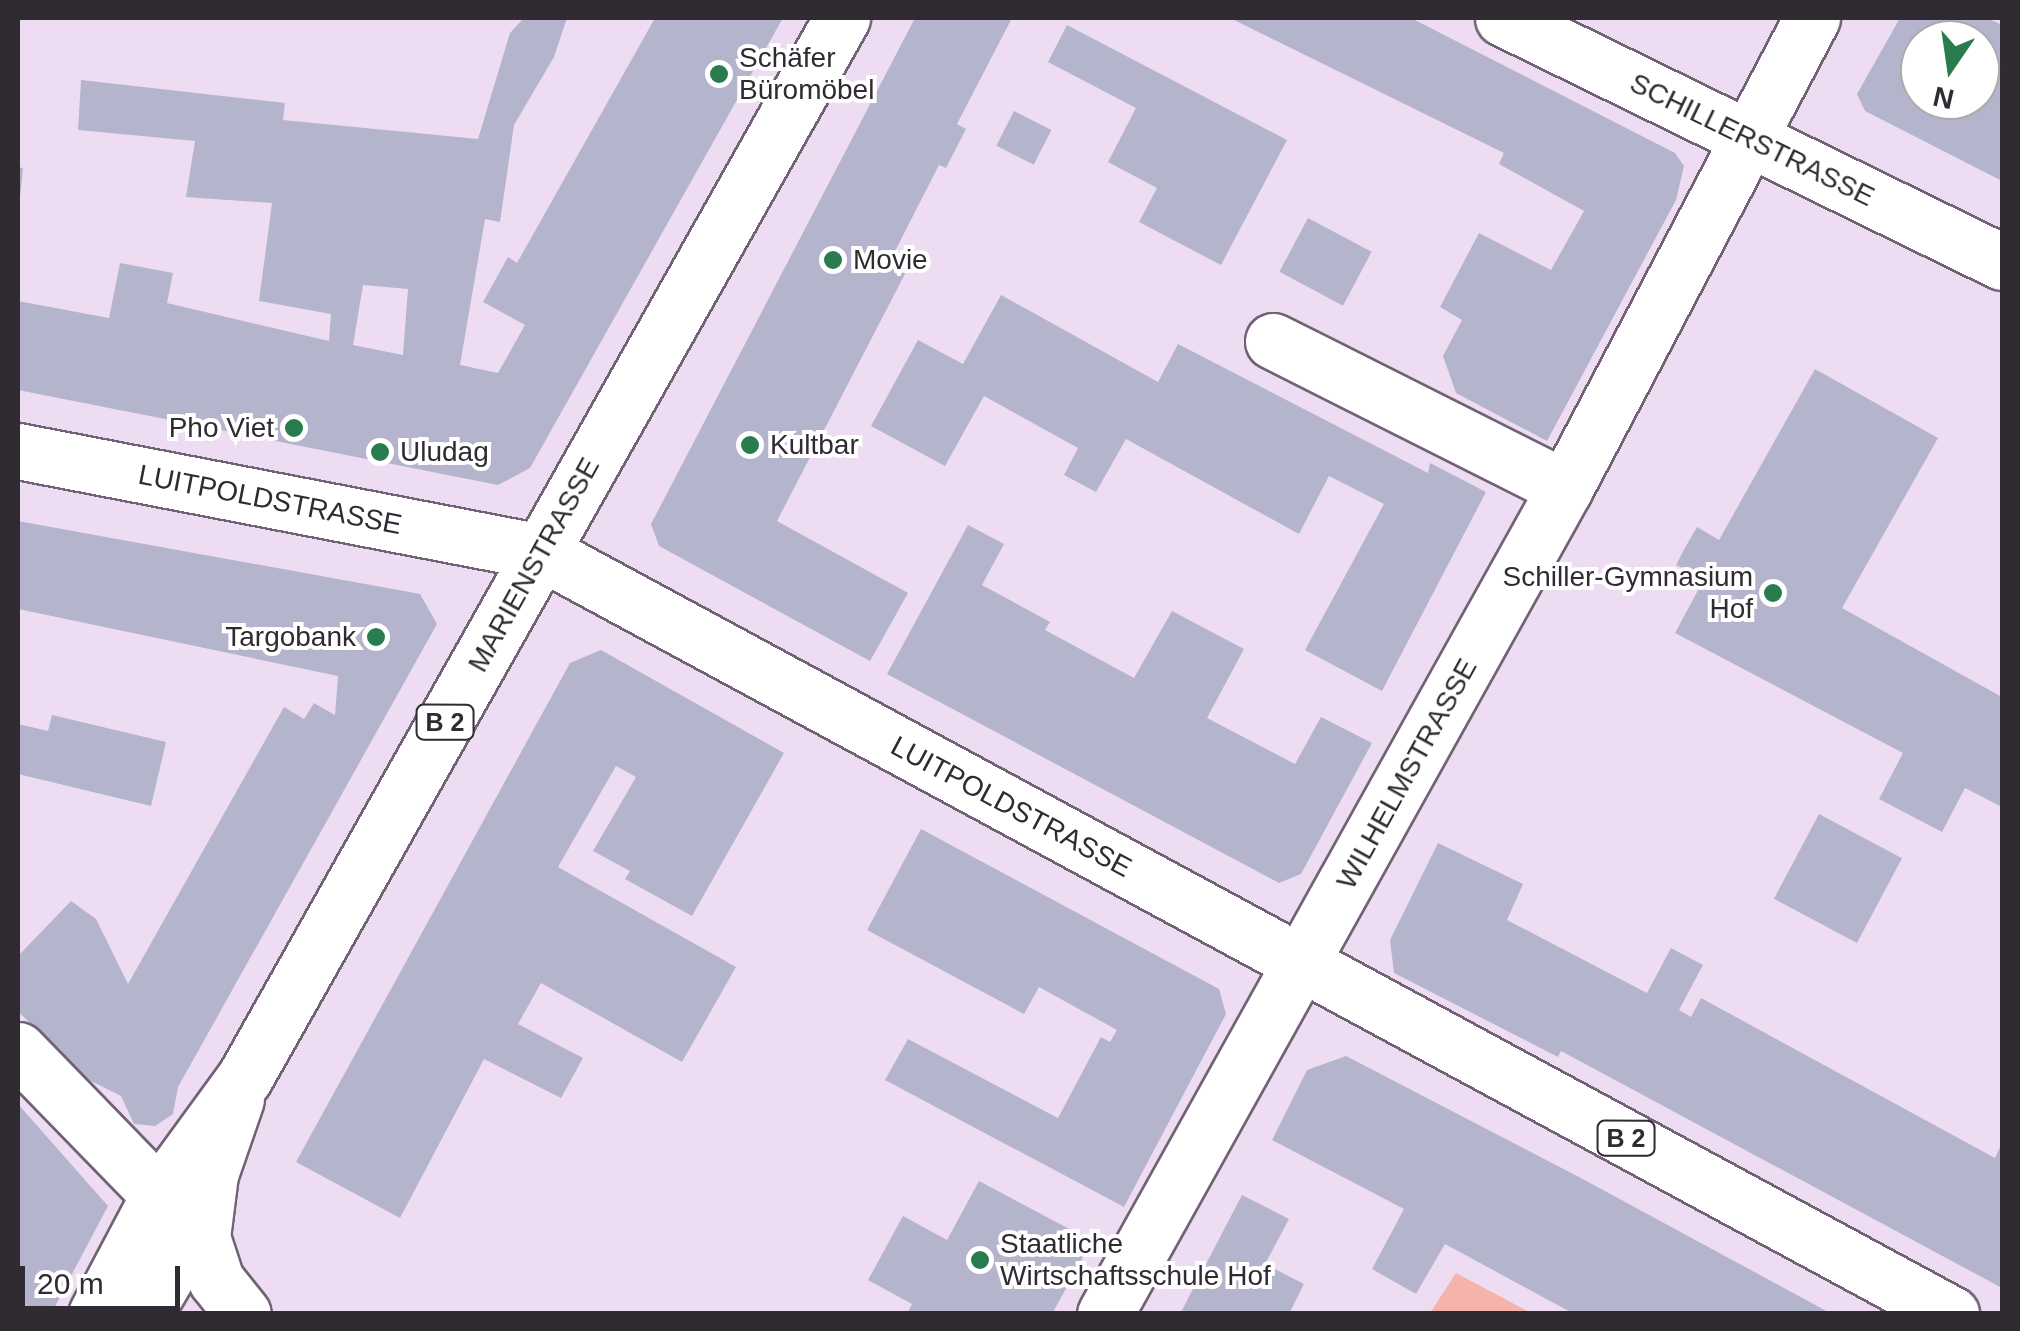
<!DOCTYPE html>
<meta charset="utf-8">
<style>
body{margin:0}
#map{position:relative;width:2020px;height:1331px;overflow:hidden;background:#eeddf2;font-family:Arial,sans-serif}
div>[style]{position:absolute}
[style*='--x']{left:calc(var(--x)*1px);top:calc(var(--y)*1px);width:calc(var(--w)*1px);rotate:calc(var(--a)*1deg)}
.green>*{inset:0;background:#f5b3ac}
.building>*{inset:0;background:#b5b4cd;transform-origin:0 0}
.roads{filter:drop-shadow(2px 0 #716275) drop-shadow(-2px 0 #716275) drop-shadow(0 2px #716275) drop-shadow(0 -2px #716275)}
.minor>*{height:55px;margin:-27.5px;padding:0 27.5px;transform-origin:27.5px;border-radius:27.5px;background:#fff}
.major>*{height:55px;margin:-27.5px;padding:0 27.5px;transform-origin:27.5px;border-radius:27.5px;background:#fff}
.dots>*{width:28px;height:28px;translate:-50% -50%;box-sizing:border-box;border:5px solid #fff;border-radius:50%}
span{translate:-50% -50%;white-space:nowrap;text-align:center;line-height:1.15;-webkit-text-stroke:8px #fff;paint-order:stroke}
.shield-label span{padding:2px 8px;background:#fff;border:2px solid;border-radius:8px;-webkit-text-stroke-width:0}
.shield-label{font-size:25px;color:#302a32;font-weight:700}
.poi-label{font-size:28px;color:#302a32}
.left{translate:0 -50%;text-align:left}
.right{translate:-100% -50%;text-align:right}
.street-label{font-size:28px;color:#302a32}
.frame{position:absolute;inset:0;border:20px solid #302a32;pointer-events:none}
.north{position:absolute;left:1900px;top:20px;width:100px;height:100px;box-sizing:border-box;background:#fff;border:2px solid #acaaad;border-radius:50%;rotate:193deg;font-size:28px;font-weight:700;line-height:40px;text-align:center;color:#302a32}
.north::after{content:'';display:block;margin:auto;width:35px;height:45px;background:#297c4e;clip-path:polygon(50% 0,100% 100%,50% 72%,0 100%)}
.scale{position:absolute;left:20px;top:1266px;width:160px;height:45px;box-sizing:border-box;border:5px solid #302a32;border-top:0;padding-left:12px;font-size:30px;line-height:35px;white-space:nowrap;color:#302a32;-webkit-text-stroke:8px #fff;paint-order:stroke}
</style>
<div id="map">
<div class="green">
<i style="clip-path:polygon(1456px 1273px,1531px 1313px,1430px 1313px)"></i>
</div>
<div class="building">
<i style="clip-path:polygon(evenodd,524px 18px,567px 18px,554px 57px,514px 125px,500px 222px,485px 219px,460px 365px,498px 373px,525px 325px,483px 302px,508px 257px,517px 263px,655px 18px,783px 18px,530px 468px,498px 485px,18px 390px,18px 301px,109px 318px,120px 263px,173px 273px,167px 303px,329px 341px,331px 314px,259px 301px,272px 203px,186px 197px,195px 141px,78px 130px,81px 80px,285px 103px,283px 120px,478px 139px,510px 33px,524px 18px,363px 285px,408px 289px,403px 355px,353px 345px,363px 285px)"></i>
<i style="clip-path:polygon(915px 18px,1012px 18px,957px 124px,966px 129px,946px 168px,939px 165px,892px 257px,908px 268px,777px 521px,908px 593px,870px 661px,659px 546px,651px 524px)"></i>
<i style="clip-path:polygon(1230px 18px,1411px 18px,1675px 153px,1684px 166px,1676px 200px,1547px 441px,1456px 393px,1443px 356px,1462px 320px,1440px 307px,1479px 233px,1551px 270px,1584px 211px,1499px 164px,1504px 153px)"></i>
<i style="clip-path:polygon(evenodd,1900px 18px,1987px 18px,2002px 25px,2002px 181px,1865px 111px,1857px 94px,1900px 18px,1920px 40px,1980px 40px,1980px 100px,1920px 100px,1920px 40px)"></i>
<i style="clip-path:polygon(1067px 25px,1287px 140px,1221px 265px,1139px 222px,1157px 188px,1108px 162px,1136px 108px,1048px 62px)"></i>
<i style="left:1014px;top:111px;width:42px;height:39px;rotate:27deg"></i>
<i style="clip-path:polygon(18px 167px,23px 168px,20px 198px,18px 198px)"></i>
<i style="left:1308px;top:218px;width:72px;height:61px;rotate:28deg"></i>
<i style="clip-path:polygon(1001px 295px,1158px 382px,1178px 344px,1428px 473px,1430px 463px,1486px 492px,1382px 691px,1305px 650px,1384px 504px,1329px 476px,1299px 534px,1126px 439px,1096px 492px,1064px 475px,1078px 448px,984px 396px,945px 466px,871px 426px,918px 340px,963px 364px)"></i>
<i style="clip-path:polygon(1815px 369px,1938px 438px,1842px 608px,2002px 697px,2002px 807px,1965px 788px,1942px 832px,1879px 799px,1903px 753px,1675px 633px,1704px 579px,1676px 565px,1686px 546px,1697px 527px,1719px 540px)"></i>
<i style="clip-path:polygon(18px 521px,420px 594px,437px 624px,178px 1087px,173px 1114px,155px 1126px,134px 1124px,121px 1096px,81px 1076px,18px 1011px,18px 956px,71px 901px,96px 919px,128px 984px,284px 707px,304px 719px,314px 703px,335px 715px,338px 676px,18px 609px)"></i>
<i style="clip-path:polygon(968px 525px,1004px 544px,982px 585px,1050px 622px,1045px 630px,1134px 678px,1172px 611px,1244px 649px,1207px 718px,1295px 764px,1321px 717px,1372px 743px,1301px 874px,1279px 883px,887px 674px)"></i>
<i style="clip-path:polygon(601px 650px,784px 753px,692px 916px,625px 879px,630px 871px,593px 851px,636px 777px,616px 766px,558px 867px,736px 967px,682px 1062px,541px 983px,518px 1024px,583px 1058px,561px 1098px,484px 1059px,400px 1218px,296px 1162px,570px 663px)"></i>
<i style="clip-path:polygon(52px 715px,166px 742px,151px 806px,18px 774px,18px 724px,48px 731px)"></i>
<i style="left:1819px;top:814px;width:94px;height:96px;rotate:28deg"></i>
<i style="clip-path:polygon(921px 829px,1219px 989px,1226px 1014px,1124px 1207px,885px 1080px,908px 1039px,1058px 1118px,1101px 1037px,1110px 1042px,1117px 1030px,1039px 987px,1024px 1014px,867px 930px)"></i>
<i style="clip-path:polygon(1438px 843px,1523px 884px,1507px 920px,1647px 993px,1671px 948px,1703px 965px,1679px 1010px,1691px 1017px,1701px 998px,1995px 1158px,2002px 1143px,2002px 1288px,1561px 1051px,1558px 1057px,1394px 973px,1390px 940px)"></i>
<i style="clip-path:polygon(1346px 1056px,1579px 1177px,1832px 1314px,1574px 1314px,1445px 1244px,1416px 1294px,1372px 1269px,1404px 1209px,1272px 1140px,1307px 1070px)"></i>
<i style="clip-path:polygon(18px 1104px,108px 1206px,51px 1314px,18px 1314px)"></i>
<i style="clip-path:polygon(979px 1181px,1092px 1241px,1052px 1314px,907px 1314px,912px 1304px,868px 1280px,903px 1216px,947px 1240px)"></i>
<i style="clip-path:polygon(1242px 1195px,1289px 1219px,1265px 1264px,1304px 1284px,1289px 1314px,1180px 1314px)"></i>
</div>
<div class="roads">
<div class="minor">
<i style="--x:1503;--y:18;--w:555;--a:26.06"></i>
<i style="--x:1273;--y:341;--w:327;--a:26.7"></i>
<i style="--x:18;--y:1050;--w:202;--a:45.8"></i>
<i style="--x:236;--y:1099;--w:79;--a:109.1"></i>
<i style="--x:210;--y:1174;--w:64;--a:97.2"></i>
<i style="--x:202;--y:1237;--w:45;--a:72"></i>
<i style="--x:216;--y:1280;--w:43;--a:51.5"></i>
<i style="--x:144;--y:1314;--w:115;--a:-59.6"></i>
<i style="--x:1105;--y:1314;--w:945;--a:-60.89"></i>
<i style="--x:1565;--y:488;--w:531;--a:-62.28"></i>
</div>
<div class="major">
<i style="--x:18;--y:451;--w:533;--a:10.93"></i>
<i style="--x:541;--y:552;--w:1603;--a:28.39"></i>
<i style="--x:96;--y:1314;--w:135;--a:-62.1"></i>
<i style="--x:159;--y:1195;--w:146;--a:-53.9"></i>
<i style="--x:245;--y:1077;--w:1216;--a:-60.59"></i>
</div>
</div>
<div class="dots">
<i style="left:719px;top:74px;background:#297c4e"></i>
<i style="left:833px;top:260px;background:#297c4e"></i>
<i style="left:294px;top:428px;background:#297c4e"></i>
<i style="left:750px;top:445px;background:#297c4e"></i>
<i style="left:380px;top:452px;background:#297c4e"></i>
<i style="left:1773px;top:593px;background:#297c4e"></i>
<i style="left:376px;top:637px;background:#297c4e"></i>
<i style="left:980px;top:1260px;background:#297c4e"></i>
</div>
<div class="shield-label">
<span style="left:445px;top:722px">B 2</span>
<span style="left:1626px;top:1138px">B 2</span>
</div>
<div class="poi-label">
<span class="left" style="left:739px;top:74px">Schäfer<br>Büromöbel</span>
<span class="left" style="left:853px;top:260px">Movie</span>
<span class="right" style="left:274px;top:428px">Pho Viet</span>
<span class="left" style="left:770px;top:445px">Kultbar</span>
<span class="left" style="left:400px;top:452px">Uludag</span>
<span class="right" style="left:1753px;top:593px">Schiller-Gymnasium<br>Hof</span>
<span class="right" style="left:356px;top:637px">Targobank</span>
<span class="left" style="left:1000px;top:1260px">Staatliche<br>Wirtschaftsschule Hof</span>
</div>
<div class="street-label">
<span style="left:1752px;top:140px;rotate:26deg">SCHILLERSTRASSE</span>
<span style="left:270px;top:500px;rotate:11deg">LUITPOLDSTRASSE</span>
<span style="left:534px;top:565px;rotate:-61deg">MARIENSTRASSE</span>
<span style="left:1407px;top:774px;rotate:-61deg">WILHELMSTRASSE</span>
<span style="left:1011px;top:807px;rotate:28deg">LUITPOLDSTRASSE</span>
</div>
<div class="frame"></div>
<div class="north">N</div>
<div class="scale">20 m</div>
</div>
